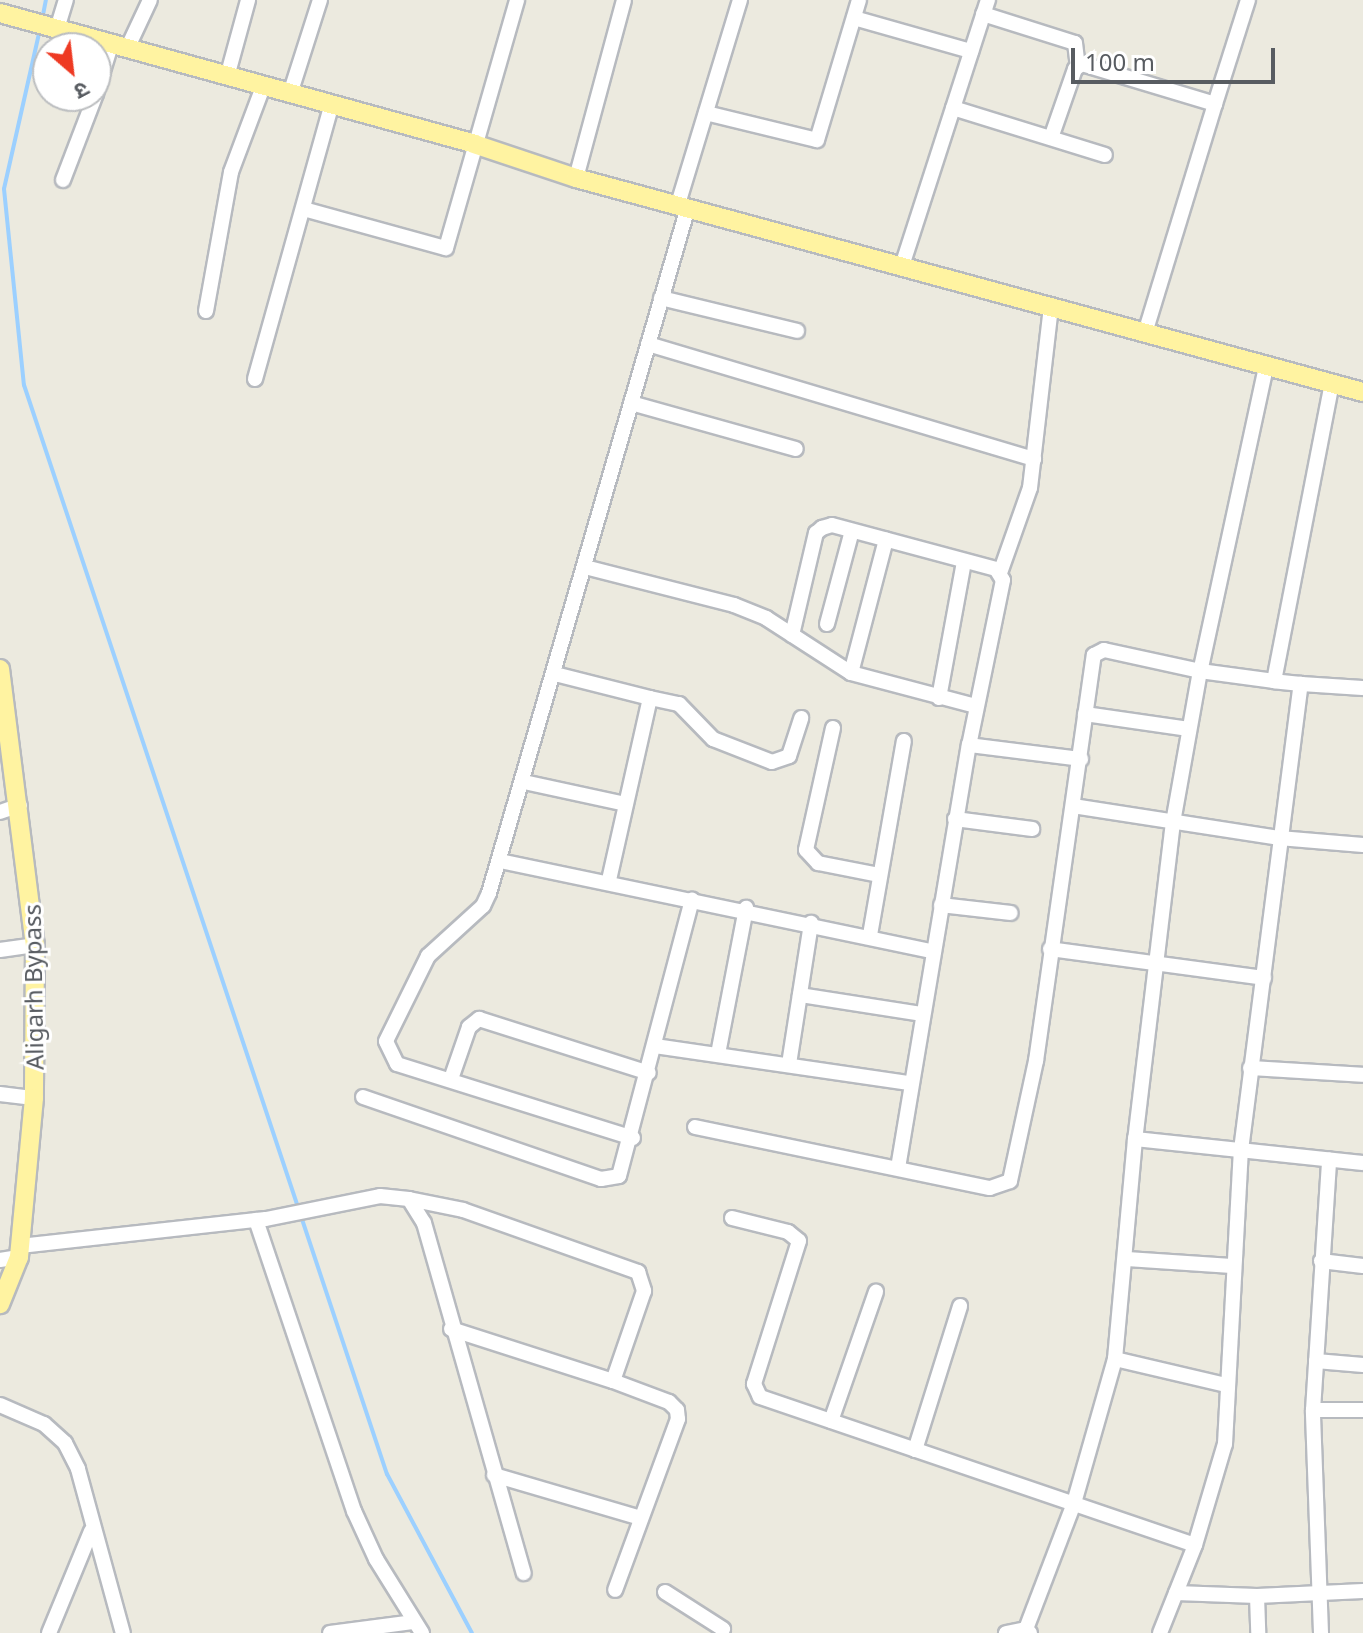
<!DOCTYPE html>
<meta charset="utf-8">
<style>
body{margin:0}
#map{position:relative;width:1363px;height:1633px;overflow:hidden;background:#eceadf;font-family:"Noto Sans","Noto Sans Devanagari",sans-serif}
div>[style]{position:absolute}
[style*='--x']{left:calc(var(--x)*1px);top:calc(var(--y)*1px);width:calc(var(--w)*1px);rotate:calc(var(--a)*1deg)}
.stream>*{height:4px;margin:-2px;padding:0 2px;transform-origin:2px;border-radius:2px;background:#9cd0ff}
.roads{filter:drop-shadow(2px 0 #b7babf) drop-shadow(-2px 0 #b7babf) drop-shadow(0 2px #b7babf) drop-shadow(0 -2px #b7babf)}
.minor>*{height:14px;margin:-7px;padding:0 7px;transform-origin:7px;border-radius:7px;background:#fff}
.major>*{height:18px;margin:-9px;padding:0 9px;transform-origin:9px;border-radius:9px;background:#fff3a1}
span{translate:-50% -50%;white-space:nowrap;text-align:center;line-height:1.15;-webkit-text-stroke:6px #fff;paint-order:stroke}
.street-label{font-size:24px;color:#585c61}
.north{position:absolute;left:32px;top:32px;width:80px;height:80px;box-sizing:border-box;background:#fff;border:2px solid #bcbec0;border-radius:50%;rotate:152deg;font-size:22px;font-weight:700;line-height:32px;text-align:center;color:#585c61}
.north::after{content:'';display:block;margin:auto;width:28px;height:36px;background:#ee3a23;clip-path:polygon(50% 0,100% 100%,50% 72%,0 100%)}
.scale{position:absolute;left:1071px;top:48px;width:204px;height:36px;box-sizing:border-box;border:4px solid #585c61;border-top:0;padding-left:10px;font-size:24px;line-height:28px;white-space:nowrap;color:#585c61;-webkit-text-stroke:6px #fff;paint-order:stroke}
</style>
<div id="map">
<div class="stream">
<i style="--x:42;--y:20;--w:20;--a:-79"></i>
<i style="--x:40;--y:29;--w:164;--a:102.7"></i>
<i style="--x:4;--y:189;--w:197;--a:84.2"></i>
<i style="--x:24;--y:385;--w:1148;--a:71.57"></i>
<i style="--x:387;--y:1474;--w:180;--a:61.9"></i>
</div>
<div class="roads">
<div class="minor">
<i style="--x:983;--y:14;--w:96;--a:17.5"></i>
<i style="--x:1075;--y:43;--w:23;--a:83"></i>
<i style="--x:854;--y:18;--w:122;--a:15.8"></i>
<i style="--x:57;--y:29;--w:30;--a:-73"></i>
<i style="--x:127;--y:49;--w:54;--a:-64.9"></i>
<i style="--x:227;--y:77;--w:80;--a:-74.7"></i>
<i style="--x:96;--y:94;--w:51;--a:-73"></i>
<i style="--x:290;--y:94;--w:99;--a:-72.3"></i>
<i style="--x:1215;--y:104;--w:109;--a:-72.4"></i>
<i style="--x:953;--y:108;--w:159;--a:17.2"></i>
<i style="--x:706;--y:113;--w:114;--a:13.7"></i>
<i style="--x:817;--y:140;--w:146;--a:-73.3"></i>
<i style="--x:1051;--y:138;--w:73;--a:-70.8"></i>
<i style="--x:1075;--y:69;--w:9;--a:-36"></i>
<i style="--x:1082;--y:64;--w:139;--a:16.7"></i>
<i style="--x:1215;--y:104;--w:239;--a:107"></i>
<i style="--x:576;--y:178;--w:184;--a:-74.9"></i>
<i style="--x:63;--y:180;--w:90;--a:-69.1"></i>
<i style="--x:678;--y:204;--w:213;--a:-73.1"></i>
<i style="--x:304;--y:209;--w:147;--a:15.4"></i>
<i style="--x:446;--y:248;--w:258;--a:-74"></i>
<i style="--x:902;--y:266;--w:280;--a:-72.1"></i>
<i style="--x:661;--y:298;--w:140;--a:13.6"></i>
<i style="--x:206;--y:311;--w:141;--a:-79.8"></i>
<i style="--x:231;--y:172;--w:91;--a:-69.4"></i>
<i style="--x:648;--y:344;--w:403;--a:16.6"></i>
<i style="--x:1266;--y:367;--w:311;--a:102.2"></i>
<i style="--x:1200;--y:671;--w:75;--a:7.7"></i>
<i style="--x:255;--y:379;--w:282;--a:-74.4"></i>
<i style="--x:631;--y:403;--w:171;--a:15.6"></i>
<i style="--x:585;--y:567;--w:154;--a:14.3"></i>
<i style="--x:734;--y:605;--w:35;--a:22"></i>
<i style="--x:766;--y:618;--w:101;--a:32.9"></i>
<i style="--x:851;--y:673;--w:129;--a:14.8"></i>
<i style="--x:1000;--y:573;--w:90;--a:-70.6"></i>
<i style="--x:1030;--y:488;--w:182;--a:-83.4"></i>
<i style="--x:827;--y:624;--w:96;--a:-75"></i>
<i style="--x:792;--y:635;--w:105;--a:-76.8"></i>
<i style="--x:816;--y:533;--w:8;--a:-40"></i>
<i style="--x:822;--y:528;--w:10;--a:-17"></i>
<i style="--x:832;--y:525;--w:170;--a:15"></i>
<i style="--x:996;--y:569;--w:13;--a:58"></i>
<i style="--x:1003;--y:580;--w:168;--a:101.6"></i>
<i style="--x:851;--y:673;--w:138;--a:-75.3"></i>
<i style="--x:555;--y:674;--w:98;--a:14.2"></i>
<i style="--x:650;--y:698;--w:187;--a:102.7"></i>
<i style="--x:1301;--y:684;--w:62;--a:3.7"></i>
<i style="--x:650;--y:698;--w:30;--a:12"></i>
<i style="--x:679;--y:704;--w:49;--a:45.8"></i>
<i style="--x:713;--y:739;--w:63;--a:21.3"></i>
<i style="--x:772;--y:762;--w:18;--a:-19"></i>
<i style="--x:789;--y:756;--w:40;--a:-72"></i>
<i style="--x:939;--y:698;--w:138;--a:-79.6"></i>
<i style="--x:1085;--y:714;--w:105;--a:8.2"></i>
<i style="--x:833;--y:728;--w:125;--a:102.5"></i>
<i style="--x:806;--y:850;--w:18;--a:47"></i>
<i style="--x:818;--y:863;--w:63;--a:11"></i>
<i style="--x:524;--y:782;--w:104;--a:12.2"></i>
<i style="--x:1073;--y:806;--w:208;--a:8.8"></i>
<i style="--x:1279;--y:838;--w:84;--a:4.8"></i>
<i style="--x:0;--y:812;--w:21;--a:-19"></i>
<i style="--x:955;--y:819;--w:78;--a:7.4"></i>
<i style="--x:500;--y:861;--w:440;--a:11.8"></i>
<i style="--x:941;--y:905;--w:70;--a:6.5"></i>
<i style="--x:870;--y:935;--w:197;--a:-80.1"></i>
<i style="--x:1050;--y:949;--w:216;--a:7.7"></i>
<i style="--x:0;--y:950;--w:35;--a:-8"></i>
<i style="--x:800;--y:995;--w:122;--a:8.9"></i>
<i style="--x:655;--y:1046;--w:257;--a:8.3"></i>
<i style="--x:718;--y:1054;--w:149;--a:-79.1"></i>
<i style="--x:789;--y:1064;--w:143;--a:-81.1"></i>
<i style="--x:1250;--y:1068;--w:113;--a:3.5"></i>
<i style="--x:451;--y:1079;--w:55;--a:-70.9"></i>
<i style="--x:469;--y:1027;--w:13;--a:-39"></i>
<i style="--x:479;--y:1019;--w:178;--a:17.6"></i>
<i style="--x:0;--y:1094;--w:34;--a:7"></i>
<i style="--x:363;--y:1097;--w:252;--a:19"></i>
<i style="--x:601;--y:1179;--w:18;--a:-9"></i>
<i style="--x:619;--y:1176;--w:286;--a:-75.2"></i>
<i style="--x:695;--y:1127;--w:301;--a:11.7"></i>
<i style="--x:990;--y:1188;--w:21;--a:-19"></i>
<i style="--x:1010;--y:1181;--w:123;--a:-77.8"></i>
<i style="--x:1036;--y:1061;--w:410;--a:-81.9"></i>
<i style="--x:1094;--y:655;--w:11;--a:-27"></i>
<i style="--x:1104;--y:650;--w:98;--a:12.3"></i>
<i style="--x:1200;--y:671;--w:153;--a:100.1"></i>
<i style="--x:1173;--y:822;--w:319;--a:96.8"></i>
<i style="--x:633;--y:1138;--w:247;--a:-162.6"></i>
<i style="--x:397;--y:1064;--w:25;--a:-116"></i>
<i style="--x:386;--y:1041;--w:95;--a:-63.7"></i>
<i style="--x:428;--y:956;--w:74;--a:-42.3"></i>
<i style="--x:483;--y:906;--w:14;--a:-65"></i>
<i style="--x:489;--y:893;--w:714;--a:-73.82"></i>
<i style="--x:898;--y:1168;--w:429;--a:-80.5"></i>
<i style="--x:969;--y:745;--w:113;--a:7.1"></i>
<i style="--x:409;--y:1199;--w:55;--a:11.5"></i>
<i style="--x:463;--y:1210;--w:186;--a:19.5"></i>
<i style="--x:638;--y:1272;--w:20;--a:72"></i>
<i style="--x:644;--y:1291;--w:95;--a:109"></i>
<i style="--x:732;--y:1218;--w:58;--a:14"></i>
<i style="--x:788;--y:1232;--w:14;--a:39"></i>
<i style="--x:799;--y:1241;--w:150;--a:107.5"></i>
<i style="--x:754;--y:1384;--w:14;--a:65"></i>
<i style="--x:760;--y:1397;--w:459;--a:18.8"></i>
<i style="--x:256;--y:1220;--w:307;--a:71.4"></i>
<i style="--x:354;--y:1511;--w:53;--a:65.4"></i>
<i style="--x:376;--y:1559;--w:87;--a:58.1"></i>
<i style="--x:20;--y:1246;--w:247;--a:-6.3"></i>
<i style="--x:266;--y:1219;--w:116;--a:-11.4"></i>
<i style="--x:380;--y:1196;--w:29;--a:6"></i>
<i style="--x:409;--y:1199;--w:28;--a:58"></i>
<i style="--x:424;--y:1223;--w:364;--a:74.1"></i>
<i style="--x:1127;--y:1259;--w:105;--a:3.8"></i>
<i style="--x:0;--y:1260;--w:19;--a:-9"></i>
<i style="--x:1321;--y:1261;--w:42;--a:6.8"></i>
<i style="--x:451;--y:1329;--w:170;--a:17.8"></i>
<i style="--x:613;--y:1381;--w:60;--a:20.6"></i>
<i style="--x:669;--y:1402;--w:11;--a:45"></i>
<i style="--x:677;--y:1410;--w:9;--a:84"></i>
<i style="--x:678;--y:1419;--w:182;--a:110.2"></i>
<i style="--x:1115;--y:1359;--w:114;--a:13.2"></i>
<i style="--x:1316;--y:1361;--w:47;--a:4.9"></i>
<i style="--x:0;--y:1405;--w:48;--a:23.4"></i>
<i style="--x:44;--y:1424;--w:28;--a:42"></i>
<i style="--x:65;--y:1443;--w:29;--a:63"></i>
<i style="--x:78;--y:1469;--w:170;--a:74.7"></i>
<i style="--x:1313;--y:1410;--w:50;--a:0"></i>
<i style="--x:831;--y:1421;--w:137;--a:-70.8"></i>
<i style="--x:915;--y:1450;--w:151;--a:-72.6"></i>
<i style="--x:494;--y:1475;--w:153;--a:16.3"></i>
<i style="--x:665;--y:1592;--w:69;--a:32.5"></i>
<i style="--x:1176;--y:1593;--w:81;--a:2.1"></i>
<i style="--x:1257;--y:1596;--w:106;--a:-2.7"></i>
<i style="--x:1257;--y:1596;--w:37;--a:88"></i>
<i style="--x:49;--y:1633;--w:110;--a:-67.6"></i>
<i style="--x:330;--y:1633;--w:85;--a:-7.5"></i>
<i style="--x:1006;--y:1633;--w:20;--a:-11"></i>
<i style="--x:1030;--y:1633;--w:6;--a:-135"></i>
<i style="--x:1026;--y:1629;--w:135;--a:-69.1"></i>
<i style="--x:1074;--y:1503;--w:150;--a:-74.1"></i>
<i style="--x:1115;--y:1359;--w:221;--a:-84.8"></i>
<i style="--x:1135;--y:1139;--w:229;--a:6"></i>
<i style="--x:1160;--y:1633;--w:95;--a:-68.3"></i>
<i style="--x:1195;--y:1545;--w:105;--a:-73.5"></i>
<i style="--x:1225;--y:1444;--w:294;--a:-86.9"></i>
<i style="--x:1241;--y:1150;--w:470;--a:-82.7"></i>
<i style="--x:1301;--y:684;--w:27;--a:-174"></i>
<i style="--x:1274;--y:681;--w:304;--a:-79"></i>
<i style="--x:1321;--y:1633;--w:223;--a:-92.1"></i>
<i style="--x:1313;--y:1410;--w:251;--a:-86.3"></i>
</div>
<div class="major">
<i style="--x:0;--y:13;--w:492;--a:15.4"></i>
<i style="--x:474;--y:144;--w:108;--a:18.4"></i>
<i style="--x:576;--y:178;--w:816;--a:15.21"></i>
<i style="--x:0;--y:669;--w:278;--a:82.8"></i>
<i style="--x:35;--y:945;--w:153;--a:90.4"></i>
<i style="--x:34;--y:1098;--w:160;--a:95.4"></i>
<i style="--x:19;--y:1257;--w:51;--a:112"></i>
</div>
</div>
<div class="street-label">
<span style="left:33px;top:987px;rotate:-91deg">Aligarh Bypass</span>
</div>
<div class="north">उ</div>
<div class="scale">100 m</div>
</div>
